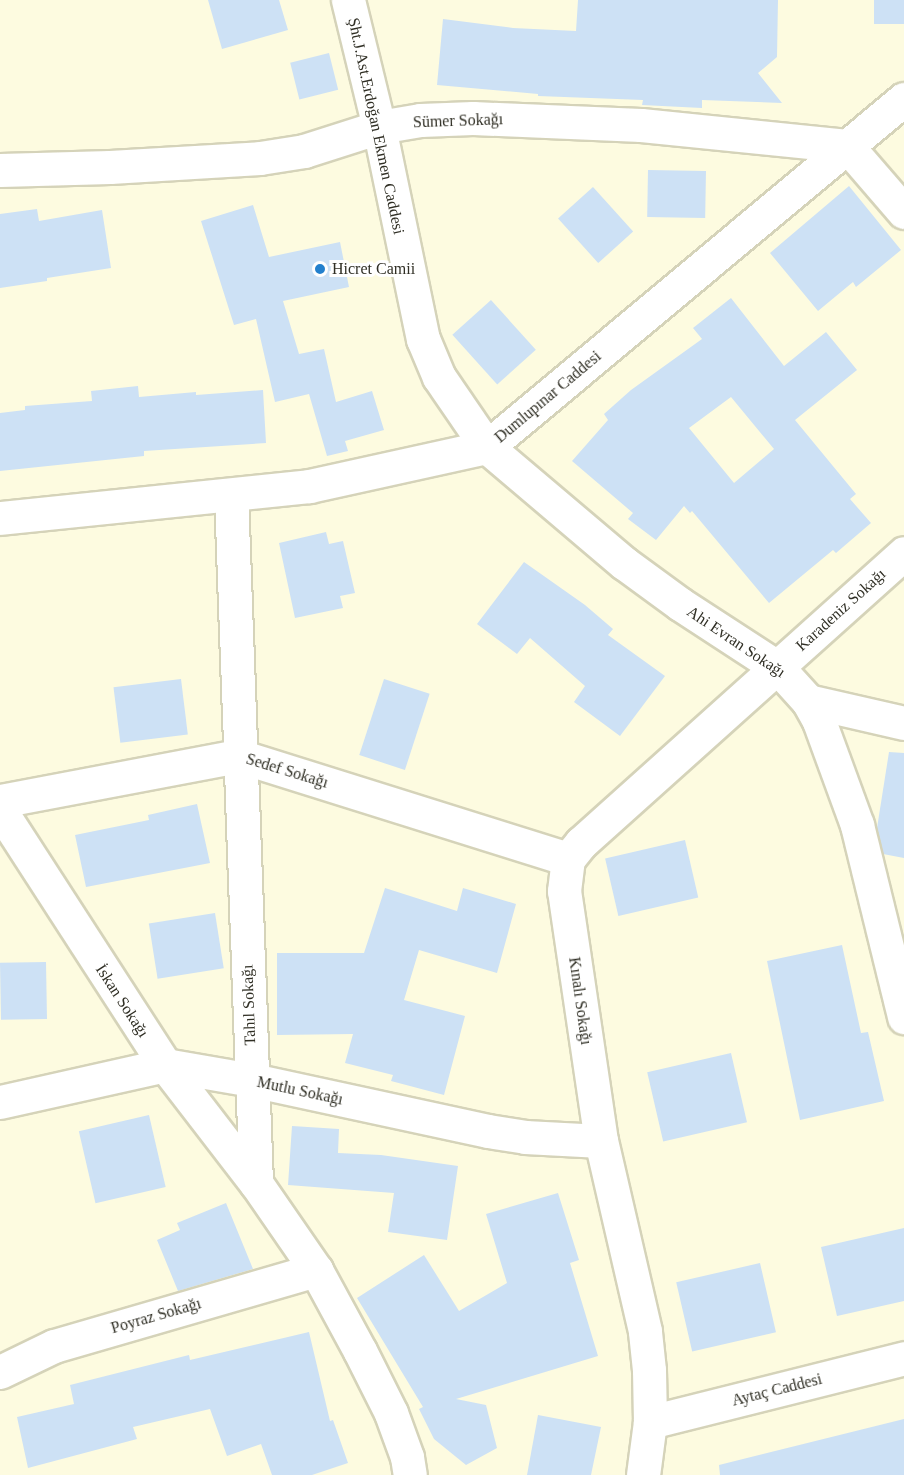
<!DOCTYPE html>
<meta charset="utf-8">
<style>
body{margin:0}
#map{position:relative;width:904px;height:1475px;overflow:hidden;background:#fdfbe0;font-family:Georgia,serif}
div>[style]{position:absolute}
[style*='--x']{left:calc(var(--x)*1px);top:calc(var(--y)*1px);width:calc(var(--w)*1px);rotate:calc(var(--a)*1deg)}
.building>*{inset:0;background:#cde1f5;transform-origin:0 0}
.roads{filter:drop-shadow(2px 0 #d5d3b9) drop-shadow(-2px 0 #d5d3b9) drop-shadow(0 2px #d5d3b9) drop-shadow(0 -2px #d5d3b9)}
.minor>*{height:33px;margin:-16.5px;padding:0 16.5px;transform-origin:16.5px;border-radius:16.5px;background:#fff}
.tertiary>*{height:33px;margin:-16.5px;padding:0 16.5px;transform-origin:16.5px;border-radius:16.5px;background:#fff}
.dots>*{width:16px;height:16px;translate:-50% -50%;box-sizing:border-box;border:3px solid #fff;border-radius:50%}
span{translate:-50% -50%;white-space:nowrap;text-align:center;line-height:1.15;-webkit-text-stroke:6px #fff;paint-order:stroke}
.street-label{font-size:16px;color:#302f25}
.poi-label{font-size:16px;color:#302f25}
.left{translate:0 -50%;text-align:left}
</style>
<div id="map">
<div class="building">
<i style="clip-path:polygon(208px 0,279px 0,288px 30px,222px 49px)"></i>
<i style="clip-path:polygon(578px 0,778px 0,777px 57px,758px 73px,782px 103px,702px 100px,702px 108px,642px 105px,643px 100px,538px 96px,538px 94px,437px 85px,443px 19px,513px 28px,576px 31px)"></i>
<i style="left:874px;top:0;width:30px;height:24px"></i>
<i style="left:329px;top:53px;width:38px;height:40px;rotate:76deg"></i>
<i style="left:648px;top:170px;width:58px;height:47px;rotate:1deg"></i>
<i style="clip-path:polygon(849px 186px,901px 250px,856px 287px,853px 282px,818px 311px,770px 253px)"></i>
<i style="left:593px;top:187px;width:60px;height:47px;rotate:48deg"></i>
<i style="clip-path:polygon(253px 205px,269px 257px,340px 242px,349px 287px,283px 301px,299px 354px,324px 349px,336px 402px,372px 391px,384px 430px,345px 441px,348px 451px,327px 456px,309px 394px,275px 402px,256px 319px,234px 325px,201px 221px)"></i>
<i style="clip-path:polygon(37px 209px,39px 221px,102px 210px,111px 268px,47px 278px,47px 281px,0 288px,0 214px)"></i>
<i style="clip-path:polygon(evenodd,731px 298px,784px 366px,826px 332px,857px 370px,795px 420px,856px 494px,850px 499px,871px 523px,836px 553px,833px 550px,769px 603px,692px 511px,690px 513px,684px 506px,656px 540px,628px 519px,633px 513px,572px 461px,608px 420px,604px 414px,631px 390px,702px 339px,693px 328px,731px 298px,731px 397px,774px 449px,734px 483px,689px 428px,731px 397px)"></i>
<i style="left:491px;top:300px;width:67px;height:52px;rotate:48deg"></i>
<i style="clip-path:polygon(138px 386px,139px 397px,196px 392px,196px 395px,263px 390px,266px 443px,144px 451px,144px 456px,0 471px,0 413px,25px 410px,25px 406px,92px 401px,91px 391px)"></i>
<i style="clip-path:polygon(326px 532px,329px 544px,343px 541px,355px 593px,340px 596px,343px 608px,295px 618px,279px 543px)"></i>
<i style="clip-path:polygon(524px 562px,585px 605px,613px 629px,608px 635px,665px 676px,620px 736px,574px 702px,585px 686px,530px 638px,517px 654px,477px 624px)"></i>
<i style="left:181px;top:679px;width:56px;height:68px;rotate:83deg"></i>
<i style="left:384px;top:679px;width:48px;height:80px;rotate:18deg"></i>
<i style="clip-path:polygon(889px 752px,904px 753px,904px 858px,883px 854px,877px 828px)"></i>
<i style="clip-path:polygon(197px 804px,210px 863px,86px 887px,75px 835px,149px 820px,148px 815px)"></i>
<i style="left:685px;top:840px;width:59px;height:82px;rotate:77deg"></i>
<i style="clip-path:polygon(385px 888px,457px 911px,463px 888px,516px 904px,497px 973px,419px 950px,404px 1000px,465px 1016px,444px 1095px,391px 1081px,393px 1075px,345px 1063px,353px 1034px,277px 1035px,277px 953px,364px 953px)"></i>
<i style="left:215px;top:913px;width:56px;height:67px;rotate:81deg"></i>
<i style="clip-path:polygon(842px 945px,861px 1033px,868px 1032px,884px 1101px,800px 1120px,767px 961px)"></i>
<i style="left:46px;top:962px;width:57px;height:46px;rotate:89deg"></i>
<i style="left:731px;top:1053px;width:71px;height:86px;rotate:77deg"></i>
<i style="left:149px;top:1115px;width:74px;height:72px;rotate:77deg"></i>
<i style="clip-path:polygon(292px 1126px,339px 1129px,338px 1153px,381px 1155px,458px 1166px,447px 1240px,388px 1232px,394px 1193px,288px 1185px)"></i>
<i style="clip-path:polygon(558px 1193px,579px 1260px,570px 1263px,598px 1356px,456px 1399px,486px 1405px,497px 1448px,466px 1465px,434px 1439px,419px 1409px,423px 1407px,357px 1298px,424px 1255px,459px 1311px,507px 1283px,486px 1214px)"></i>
<i style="clip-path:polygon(226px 1203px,253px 1269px,178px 1291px,157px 1240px,180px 1230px,177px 1223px)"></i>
<i style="clip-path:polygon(904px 1228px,904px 1301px,837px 1316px,821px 1247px)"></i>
<i style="left:760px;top:1263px;width:71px;height:86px;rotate:77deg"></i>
<i style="clip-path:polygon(309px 1332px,330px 1421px,333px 1420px,348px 1463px,312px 1475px,272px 1475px,261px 1444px,227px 1456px,210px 1409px,133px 1427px,137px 1439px,28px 1468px,17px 1417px,74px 1404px,70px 1385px,189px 1355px,190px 1360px)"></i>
<i style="clip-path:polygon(538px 1415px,601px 1427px,591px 1475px,527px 1475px)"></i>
<i style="clip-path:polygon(904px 1419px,904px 1475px,720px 1475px,719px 1465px)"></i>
</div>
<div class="roads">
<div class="minor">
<i style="--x:0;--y:170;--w:110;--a:-1.6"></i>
<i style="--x:110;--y:167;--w:150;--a:-3.4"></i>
<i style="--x:260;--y:158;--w:45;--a:-9"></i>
<i style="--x:304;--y:151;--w:79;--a:-17.7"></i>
<i style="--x:379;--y:127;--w:42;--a:-9.7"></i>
<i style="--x:420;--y:120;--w:53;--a:-2.2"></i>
<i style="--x:473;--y:118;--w:168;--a:2.4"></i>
<i style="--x:641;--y:125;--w:207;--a:5.8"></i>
<i style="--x:847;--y:146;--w:87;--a:49.2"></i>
<i style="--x:487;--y:447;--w:180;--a:40.3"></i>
<i style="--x:624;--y:563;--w:69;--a:36.2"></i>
<i style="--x:680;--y:604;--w:117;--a:33.1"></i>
<i style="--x:778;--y:668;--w:45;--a:47.7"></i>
<i style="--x:808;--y:701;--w:23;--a:61"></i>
<i style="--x:819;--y:721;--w:111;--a:69.9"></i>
<i style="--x:857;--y:825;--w:198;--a:76.2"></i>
<i style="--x:231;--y:495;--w:688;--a:87.92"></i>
<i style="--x:256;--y:1183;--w:106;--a:55.4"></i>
<i style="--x:316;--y:1270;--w:92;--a:61.5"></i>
<i style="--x:360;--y:1351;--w:69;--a:63.4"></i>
<i style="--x:391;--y:1413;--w:47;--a:70"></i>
<i style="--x:407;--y:1457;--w:18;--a:81"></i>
<i style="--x:0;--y:801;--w:243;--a:-10.7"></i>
<i style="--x:239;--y:756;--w:345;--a:17.4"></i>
<i style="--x:0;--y:810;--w:304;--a:57.1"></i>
<i style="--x:165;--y:1065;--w:149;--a:52.4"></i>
<i style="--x:0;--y:1102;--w:169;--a:-12.6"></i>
<i style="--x:165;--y:1065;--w:88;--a:9.8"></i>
<i style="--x:252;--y:1080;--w:241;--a:12.2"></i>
<i style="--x:488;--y:1131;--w:37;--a:9"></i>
<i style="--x:525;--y:1137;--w:76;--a:3"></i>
<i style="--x:0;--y:1372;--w:60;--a:-25.7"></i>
<i style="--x:54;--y:1346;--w:273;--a:-16.2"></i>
<i style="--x:643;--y:1475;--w:53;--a:-82.5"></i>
<i style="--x:650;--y:1422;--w:52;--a:-91.1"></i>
<i style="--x:649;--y:1370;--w:39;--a:-96"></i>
<i style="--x:645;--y:1331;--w:195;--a:-103"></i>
<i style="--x:601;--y:1141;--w:253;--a:-98.4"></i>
<i style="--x:564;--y:891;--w:32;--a:-83"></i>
<i style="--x:568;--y:859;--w:21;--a:-51"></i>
<i style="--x:581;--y:843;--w:434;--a:-41.9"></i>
</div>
<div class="tertiary">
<i style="--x:348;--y:0;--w:131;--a:76.3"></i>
<i style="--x:379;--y:127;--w:217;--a:78.3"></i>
<i style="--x:423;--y:339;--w:41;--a:67.2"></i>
<i style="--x:439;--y:377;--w:85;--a:55.6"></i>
<i style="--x:0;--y:518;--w:311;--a:-5.9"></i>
<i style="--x:309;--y:486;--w:182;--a:-12.4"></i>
<i style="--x:487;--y:447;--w:543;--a:-39.85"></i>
<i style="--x:808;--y:701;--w:98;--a:12.9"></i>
<i style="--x:650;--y:1422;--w:262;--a:-14.1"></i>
</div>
</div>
<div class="dots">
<i style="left:320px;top:269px;background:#2380cd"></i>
</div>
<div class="street-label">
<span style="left:458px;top:121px;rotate:-2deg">Sümer Sokağı</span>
<span style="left:376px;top:126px;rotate:78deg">Şht.J.Ast.Erdoğan Ekmen Caddesi</span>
<span style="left:548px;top:397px;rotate:-40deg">Dumlupınar Caddesi</span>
<span style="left:841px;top:610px;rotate:-42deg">Karadeniz Sokağı</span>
<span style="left:736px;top:642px;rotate:34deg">Ahi Evran Sokağı</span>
<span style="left:287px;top:771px;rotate:17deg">Sedef Sokağı</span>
<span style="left:122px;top:1001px;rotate:57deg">İskan Sokağı</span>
<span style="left:580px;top:1001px;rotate:82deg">Kınalı Sokağı</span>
<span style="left:249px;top:1005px;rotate:-92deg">Tahıl Sokağı</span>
<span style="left:300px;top:1091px;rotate:12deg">Mutlu Sokağı</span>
<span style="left:156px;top:1316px;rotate:-16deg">Poyraz Sokağı</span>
<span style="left:777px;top:1390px;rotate:-14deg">Aytaç Caddesi</span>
</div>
<div class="poi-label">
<span class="left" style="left:332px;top:269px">Hicret Camii</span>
</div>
</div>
